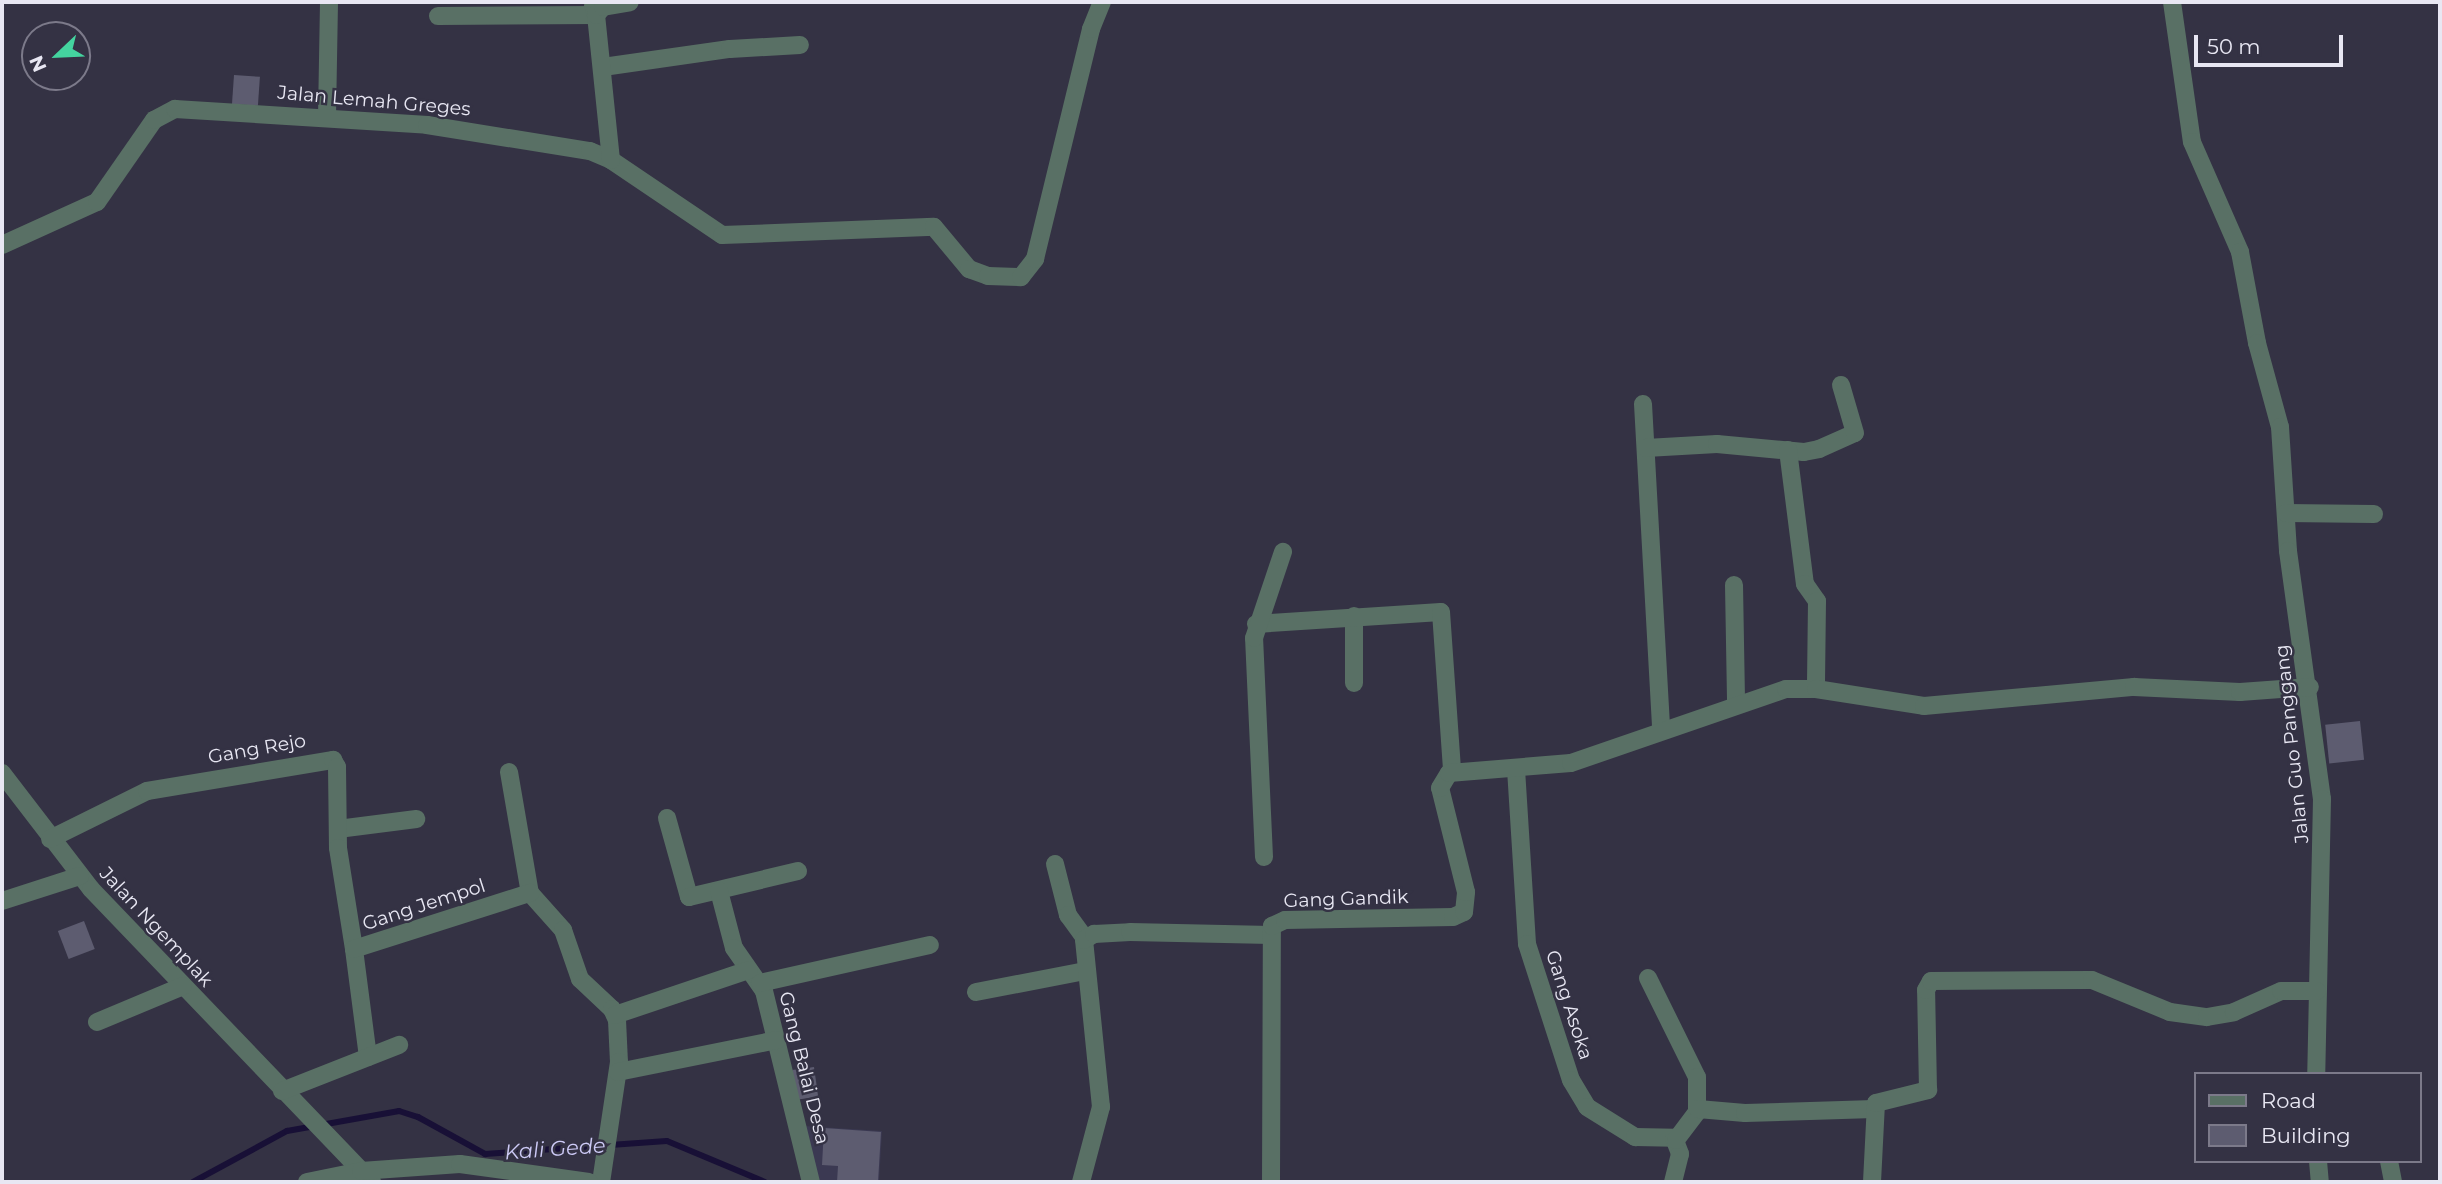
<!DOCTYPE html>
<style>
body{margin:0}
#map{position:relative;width:2442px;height:1184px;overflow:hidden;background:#343244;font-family:Montserrat,sans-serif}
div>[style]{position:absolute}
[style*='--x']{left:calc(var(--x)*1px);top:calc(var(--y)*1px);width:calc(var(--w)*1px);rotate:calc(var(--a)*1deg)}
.built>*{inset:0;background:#3b3952}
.stream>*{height:6px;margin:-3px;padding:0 3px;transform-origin:3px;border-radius:3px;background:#181036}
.building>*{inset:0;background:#5d5c70;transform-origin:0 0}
.minor>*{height:18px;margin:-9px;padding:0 9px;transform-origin:9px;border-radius:9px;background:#597065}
span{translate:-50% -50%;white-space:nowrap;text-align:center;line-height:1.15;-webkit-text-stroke:5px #343244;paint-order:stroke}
.street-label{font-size:19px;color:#e8e7f3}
.water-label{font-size:21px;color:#cdcaf6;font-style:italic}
.frame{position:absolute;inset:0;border:4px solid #e8e7f3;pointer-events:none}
.legend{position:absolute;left:2194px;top:1072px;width:228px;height:91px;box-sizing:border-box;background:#343244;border:2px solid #7c7a8a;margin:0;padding:9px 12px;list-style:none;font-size:21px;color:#e8e7f3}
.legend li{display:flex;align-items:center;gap:14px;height:35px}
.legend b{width:35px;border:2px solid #7c7a8a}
.north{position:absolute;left:21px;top:21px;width:70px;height:70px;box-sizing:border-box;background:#343244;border:2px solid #7c7a8a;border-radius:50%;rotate:247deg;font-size:19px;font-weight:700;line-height:28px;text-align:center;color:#e8e7f3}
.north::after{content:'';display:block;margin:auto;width:24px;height:32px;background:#44d49f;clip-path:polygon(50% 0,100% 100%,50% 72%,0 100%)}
.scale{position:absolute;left:2194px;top:35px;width:149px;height:32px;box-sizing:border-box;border:4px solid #e8e7f3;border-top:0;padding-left:9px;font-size:21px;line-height:24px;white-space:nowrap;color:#e8e7f3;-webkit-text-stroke:5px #343244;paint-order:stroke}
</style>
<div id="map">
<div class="built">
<i style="clip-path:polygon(804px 1126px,882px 1131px,879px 1182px,817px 1182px)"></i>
</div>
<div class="stream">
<i style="--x:193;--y:1182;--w:107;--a:-28.5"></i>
<i style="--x:287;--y:1131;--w:114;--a:-10.1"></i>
<i style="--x:399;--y:1111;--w:20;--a:18"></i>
<i style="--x:418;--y:1117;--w:77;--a:28.9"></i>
<i style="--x:485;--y:1154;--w:182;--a:-4.1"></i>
<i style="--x:667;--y:1141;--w:106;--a:22.7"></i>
</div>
<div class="building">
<i style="left:234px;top:75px;width:26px;height:29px;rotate:4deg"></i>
<i style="left:2360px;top:721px;width:39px;height:35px;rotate:84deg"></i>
<i style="left:84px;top:921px;width:30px;height:28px;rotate:69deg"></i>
<i style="left:814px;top:1067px;width:30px;height:22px;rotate:82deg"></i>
<i style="clip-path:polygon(824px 1128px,881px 1132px,878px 1182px,837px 1182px,838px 1166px,822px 1165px)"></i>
</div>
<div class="minor">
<i style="--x:2172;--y:2;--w:141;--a:81.9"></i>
<i style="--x:2192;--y:142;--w:120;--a:66.4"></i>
<i style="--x:2240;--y:252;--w:93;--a:79.4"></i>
<i style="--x:2257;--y:343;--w:87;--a:74.7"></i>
<i style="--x:2280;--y:427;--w:124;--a:86.3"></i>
<i style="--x:2288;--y:551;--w:250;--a:82.2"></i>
<i style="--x:2322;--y:799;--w:275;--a:91.2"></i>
<i style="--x:438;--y:16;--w:158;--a:-0.4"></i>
<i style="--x:596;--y:15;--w:10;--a:-107"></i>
<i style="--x:603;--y:67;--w:128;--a:-8.1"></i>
<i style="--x:730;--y:49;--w:70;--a:-3.3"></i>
<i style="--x:327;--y:117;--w:115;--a:-89"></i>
<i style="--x:611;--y:160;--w:134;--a:34"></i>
<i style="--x:722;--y:235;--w:212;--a:-2.2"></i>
<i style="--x:934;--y:227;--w:55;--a:50.2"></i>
<i style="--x:969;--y:269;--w:20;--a:20"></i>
<i style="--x:988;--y:276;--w:33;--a:2"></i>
<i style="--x:1021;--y:277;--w:23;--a:-52"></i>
<i style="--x:1035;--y:259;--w:237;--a:-76.3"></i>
<i style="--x:1091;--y:29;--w:29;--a:-68"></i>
<i style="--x:2;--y:245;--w:104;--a:-24.4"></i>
<i style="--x:97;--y:202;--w:100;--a:-55.2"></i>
<i style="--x:154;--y:120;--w:24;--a:-28"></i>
<i style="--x:175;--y:109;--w:253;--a:3.6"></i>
<i style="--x:427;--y:125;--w:165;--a:9.1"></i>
<i style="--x:590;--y:151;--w:23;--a:23"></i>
<i style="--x:611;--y:160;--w:146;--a:-95.9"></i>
<i style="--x:596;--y:15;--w:11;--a:-49"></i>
<i style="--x:603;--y:7;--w:27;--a:-10"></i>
<i style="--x:1643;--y:404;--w:327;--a:86.8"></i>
<i style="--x:1646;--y:448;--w:71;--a:-3.2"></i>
<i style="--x:1717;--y:444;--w:87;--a:5.3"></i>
<i style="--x:1804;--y:452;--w:15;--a:-11"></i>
<i style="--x:1819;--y:449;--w:39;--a:-24"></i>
<i style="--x:1855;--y:433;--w:50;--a:-106.3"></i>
<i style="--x:1788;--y:450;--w:135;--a:82.8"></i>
<i style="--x:1805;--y:584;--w:21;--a:55"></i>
<i style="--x:1817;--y:601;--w:88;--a:90.7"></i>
<i style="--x:2286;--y:513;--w:88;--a:0.7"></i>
<i style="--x:1734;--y:585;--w:119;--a:89"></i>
<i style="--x:1354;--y:616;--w:67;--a:90"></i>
<i style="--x:1256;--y:624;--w:185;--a:-3.7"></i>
<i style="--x:1441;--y:612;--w:159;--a:86"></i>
<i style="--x:1516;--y:769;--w:175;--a:86.4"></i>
<i style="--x:1527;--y:944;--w:143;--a:72.1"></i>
<i style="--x:1571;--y:1080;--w:31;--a:59"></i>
<i style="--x:1587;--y:1107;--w:57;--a:32"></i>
<i style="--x:1635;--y:1137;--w:39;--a:1"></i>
<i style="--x:1674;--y:1138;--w:17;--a:69"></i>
<i style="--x:1680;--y:1154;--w:29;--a:104"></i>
<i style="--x:509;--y:772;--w:123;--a:80.2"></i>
<i style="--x:530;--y:893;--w:50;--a:48.3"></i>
<i style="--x:563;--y:930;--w:52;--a:70.9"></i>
<i style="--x:580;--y:979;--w:44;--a:43.2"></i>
<i style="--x:612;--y:1009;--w:12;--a:66"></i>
<i style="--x:617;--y:1020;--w:42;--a:87.3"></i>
<i style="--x:619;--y:1062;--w:121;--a:98.5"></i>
<i style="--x:2;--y:773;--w:146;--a:52.5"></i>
<i style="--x:91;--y:889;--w:406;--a:46.2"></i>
<i style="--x:667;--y:818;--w:82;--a:74.4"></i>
<i style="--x:689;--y:897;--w:112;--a:-13.4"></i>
<i style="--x:338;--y:829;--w:79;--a:-7.3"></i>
<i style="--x:50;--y:839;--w:108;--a:-26.3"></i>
<i style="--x:147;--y:791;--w:189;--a:-9.5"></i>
<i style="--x:333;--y:760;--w:8;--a:60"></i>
<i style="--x:337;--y:767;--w:81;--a:89.3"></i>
<i style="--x:338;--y:848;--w:102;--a:81"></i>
<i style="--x:1264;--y:857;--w:219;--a:-92.6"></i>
<i style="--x:1254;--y:638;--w:91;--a:-71.4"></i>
<i style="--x:1055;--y:864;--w:53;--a:75.7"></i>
<i style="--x:1068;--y:915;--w:29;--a:54"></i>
<i style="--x:719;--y:891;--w:59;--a:75.3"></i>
<i style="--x:734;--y:948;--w:52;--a:55.1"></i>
<i style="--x:764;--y:991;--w:197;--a:76.2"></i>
<i style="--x:2;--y:901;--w:82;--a:-17.8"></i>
<i style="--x:1648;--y:978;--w:110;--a:63.7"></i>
<i style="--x:1697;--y:1077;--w:35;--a:90"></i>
<i style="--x:1697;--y:1112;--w:35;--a:127"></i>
<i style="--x:760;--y:983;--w:174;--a:-12.6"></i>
<i style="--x:976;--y:992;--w:111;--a:-10.9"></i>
<i style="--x:615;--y:1015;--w:141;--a:-18.6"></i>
<i style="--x:97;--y:1022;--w:93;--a:-22.7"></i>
<i style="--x:368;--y:1057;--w:109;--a:-97.4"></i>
<i style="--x:354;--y:949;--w:185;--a:-17.7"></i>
<i style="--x:618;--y:1072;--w:162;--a:-11.4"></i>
<i style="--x:282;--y:1091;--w:126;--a:-21.5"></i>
<i style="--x:1698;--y:1109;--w:47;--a:4.9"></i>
<i style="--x:1745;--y:1113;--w:129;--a:-1.8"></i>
<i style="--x:2318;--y:1161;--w:21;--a:85"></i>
<i style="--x:2389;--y:1161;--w:21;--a:79"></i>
<i style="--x:307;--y:1182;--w:55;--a:-11.5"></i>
<i style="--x:361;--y:1171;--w:99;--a:-4"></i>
<i style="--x:460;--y:1164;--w:130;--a:7.9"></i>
<i style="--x:1081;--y:1182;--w:78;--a:-75.1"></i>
<i style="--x:1101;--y:1107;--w:168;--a:-95.8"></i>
<i style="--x:1084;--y:940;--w:12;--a:-31"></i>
<i style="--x:1094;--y:934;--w:36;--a:-3"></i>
<i style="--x:1130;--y:932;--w:141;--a:1.2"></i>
<i style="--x:1271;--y:1182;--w:256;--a:-89.8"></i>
<i style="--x:1272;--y:926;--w:14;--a:-25"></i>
<i style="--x:1285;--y:920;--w:168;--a:-1"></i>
<i style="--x:1453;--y:917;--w:12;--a:-24"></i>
<i style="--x:1464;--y:912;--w:20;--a:-84"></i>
<i style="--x:1466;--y:892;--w:107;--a:-104"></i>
<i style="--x:1440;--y:788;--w:17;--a:-59"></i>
<i style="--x:1449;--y:773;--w:122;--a:-4.7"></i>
<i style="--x:1571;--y:763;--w:227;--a:-19"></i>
<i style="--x:1786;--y:689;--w:30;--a:0"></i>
<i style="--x:1816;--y:689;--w:109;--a:8.9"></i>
<i style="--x:1924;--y:706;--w:211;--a:-5.2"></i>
<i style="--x:2134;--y:687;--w:106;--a:2.7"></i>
<i style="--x:2240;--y:692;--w:70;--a:-4.1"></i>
<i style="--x:1872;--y:1182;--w:79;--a:-87.1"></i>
<i style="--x:1876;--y:1103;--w:54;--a:-14"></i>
<i style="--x:1928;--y:1090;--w:100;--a:-91.1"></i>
<i style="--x:1926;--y:990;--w:10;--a:-61"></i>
<i style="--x:1931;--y:981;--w:161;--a:-0.4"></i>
<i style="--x:2092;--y:980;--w:84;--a:22.3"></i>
<i style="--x:2170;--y:1012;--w:37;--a:8"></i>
<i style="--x:2207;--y:1017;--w:27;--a:-10"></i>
<i style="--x:2234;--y:1012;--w:51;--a:-24.1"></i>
<i style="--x:2281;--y:991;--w:36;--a:0"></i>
</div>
<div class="street-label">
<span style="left:374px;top:101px;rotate:5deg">Jalan Lemah Greges</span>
<span style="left:2292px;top:744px;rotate:-96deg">Jalan Guo Panggang</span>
<span style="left:257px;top:749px;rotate:-10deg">Gang Rejo</span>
<span style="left:1346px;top:899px;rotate:-2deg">Gang Gandik</span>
<span style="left:424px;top:905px;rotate:-18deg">Gang Jempol</span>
<span style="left:156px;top:927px;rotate:47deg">Jalan Ngemplak</span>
<span style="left:1569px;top:1005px;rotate:72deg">Gang Asoka</span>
<span style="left:804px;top:1068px;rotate:76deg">Gang Balai Desa</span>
</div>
<div class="water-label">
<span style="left:555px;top:1149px;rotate:-4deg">Kali Gede</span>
</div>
<div class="frame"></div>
<ul class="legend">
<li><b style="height:9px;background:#597065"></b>Road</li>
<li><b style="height:19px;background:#5d5c70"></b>Building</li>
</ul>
<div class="north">N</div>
<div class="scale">50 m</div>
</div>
